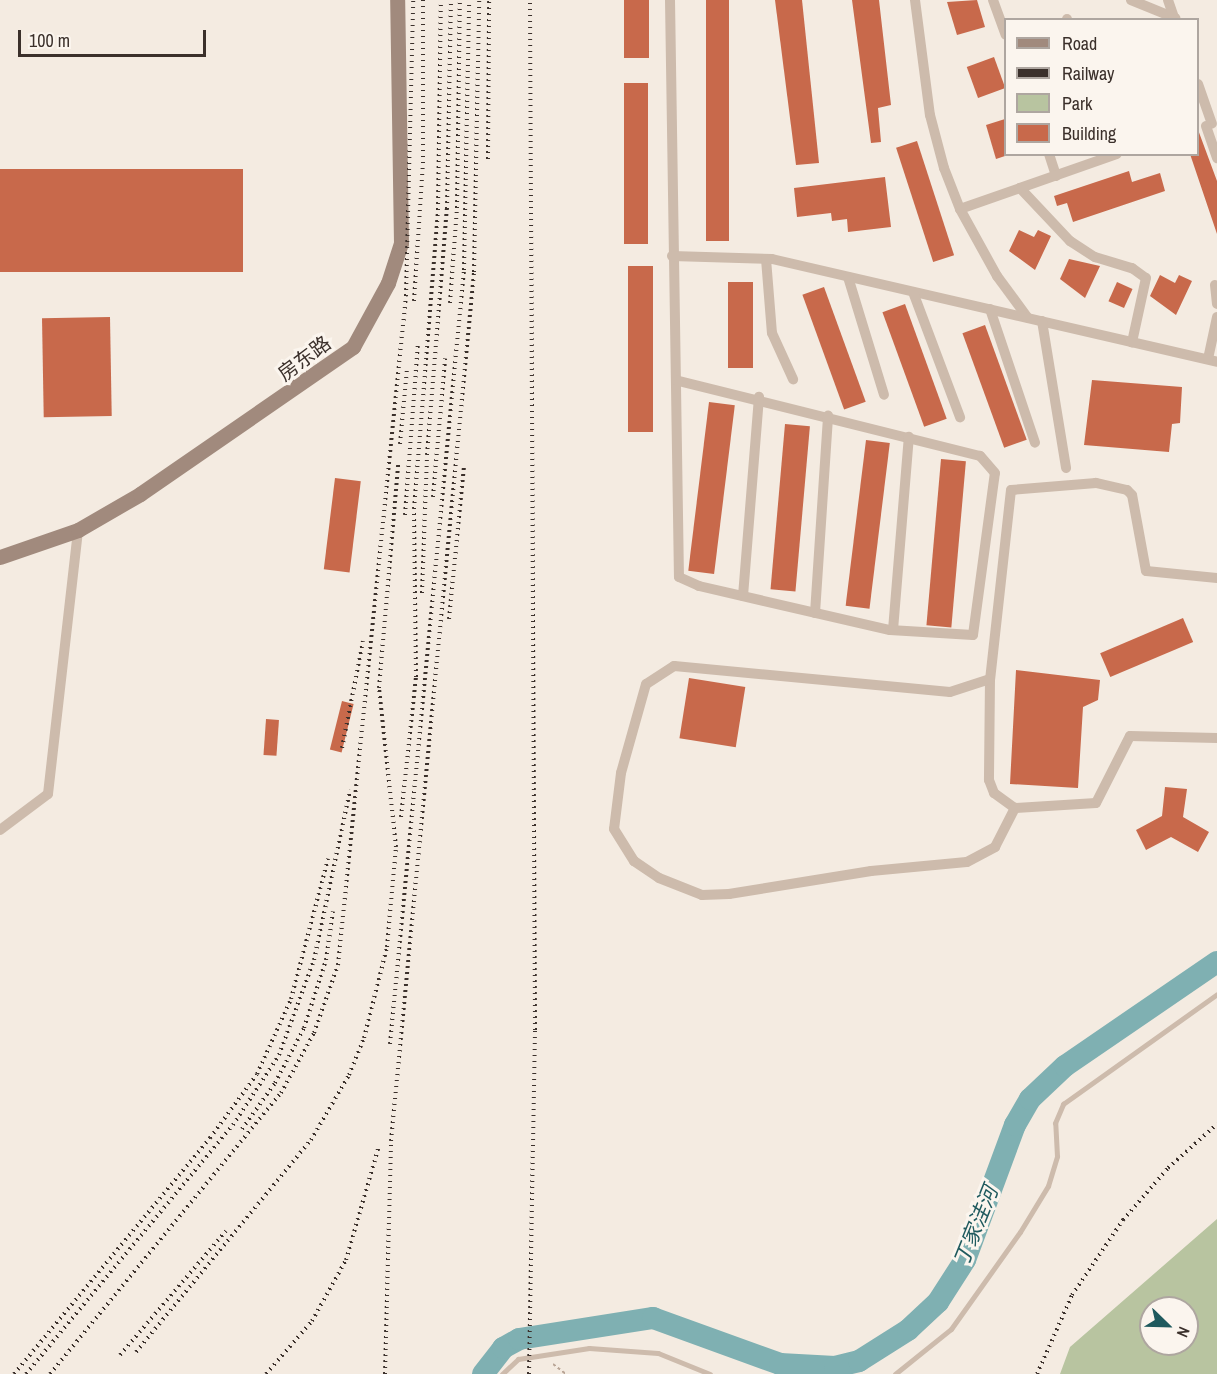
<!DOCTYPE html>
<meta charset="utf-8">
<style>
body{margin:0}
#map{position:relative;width:1217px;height:1374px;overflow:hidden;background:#f4ebe1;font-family:"Archivo Narrow","Noto Sans SC",sans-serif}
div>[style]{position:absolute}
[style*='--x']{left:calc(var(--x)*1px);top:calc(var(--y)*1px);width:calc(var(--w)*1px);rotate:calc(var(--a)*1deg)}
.green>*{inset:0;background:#b8c4a0}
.river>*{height:22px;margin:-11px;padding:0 11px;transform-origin:11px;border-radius:11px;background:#7fb0b2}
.building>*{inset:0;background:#c8694b;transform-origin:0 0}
.path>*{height:2px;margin-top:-1px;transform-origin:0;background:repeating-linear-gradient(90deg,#b9a596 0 3px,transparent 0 6px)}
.service>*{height:5px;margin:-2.5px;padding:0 2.5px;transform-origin:2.5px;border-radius:2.5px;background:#cdbbac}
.minor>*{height:10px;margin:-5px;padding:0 5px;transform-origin:5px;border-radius:5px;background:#cdbbac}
.secondary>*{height:15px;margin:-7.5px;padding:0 7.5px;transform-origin:7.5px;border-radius:7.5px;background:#a18a7d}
.rail>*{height:4px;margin-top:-2px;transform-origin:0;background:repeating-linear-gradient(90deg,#3b302b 0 1.5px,transparent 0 6px)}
span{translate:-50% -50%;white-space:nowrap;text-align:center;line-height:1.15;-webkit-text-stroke:6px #fbf5ee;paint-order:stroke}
.street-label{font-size:20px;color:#3b302b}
.water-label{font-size:21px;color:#1f5a5e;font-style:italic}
.legend{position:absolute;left:1004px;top:18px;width:195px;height:138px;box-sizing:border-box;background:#fbf5ee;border:2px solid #aea6a0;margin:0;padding:8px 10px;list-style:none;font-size:18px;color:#3b302b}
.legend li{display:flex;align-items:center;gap:12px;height:30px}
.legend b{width:30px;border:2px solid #aea6a0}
.north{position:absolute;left:1139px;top:1296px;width:60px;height:60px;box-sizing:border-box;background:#fbf5ee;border:2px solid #aea6a0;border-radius:50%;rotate:113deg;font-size:16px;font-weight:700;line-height:24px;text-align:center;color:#3b302b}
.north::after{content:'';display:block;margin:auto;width:21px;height:27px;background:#1f5a5e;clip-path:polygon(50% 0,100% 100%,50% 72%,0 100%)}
.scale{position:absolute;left:18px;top:30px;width:188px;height:27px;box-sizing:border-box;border:3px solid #3b302b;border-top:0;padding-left:8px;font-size:18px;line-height:21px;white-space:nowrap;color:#3b302b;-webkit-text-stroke:4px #fbf5ee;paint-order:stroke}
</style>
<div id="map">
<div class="green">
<i style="clip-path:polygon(evenodd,1217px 1219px,1217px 1374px,1060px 1374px,1070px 1347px,1217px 1219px,1151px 1308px,1187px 1308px,1187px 1344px,1151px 1344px,1151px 1308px)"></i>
</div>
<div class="river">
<i style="--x:483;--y:1374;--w:33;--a:-52"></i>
<i style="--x:503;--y:1348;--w:18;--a:-29"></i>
<i style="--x:519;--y:1339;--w:136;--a:-8.9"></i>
<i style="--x:653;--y:1318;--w:135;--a:19.9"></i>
<i style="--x:780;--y:1364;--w:55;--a:3.1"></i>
<i style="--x:835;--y:1367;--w:25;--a:-14"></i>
<i style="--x:859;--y:1361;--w:58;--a:-32.3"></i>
<i style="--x:908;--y:1330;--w:41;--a:-43"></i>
<i style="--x:938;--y:1302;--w:50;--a:-57.3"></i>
<i style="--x:965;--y:1260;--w:144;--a:-69.7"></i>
<i style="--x:1015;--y:1125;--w:30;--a:-60"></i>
<i style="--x:1030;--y:1099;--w:48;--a:-43.3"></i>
<i style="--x:1065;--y:1066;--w:184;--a:-34.4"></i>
</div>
<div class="building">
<i style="left:624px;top:0;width:25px;height:58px"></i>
<i style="left:706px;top:0;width:23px;height:241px"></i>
<i style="clip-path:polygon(775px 0,802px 0,819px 163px,796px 165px)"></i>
<i style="clip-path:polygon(852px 0,879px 0,891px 105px,878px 108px,881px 142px,871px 143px)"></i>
<i style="clip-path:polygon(977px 0,985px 27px,957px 35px,947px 2px)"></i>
<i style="left:994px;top:57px;width:33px;height:29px;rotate:70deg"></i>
<i style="left:624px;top:83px;width:24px;height:161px"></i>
<i style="clip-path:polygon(1005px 119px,1005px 156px,996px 159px,986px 125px)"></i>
<i style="clip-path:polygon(1197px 127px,1217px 181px,1217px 234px,1190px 154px,1197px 154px)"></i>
<i style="left:917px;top:141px;width:120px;height:22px;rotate:72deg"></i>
<i style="left:0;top:169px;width:243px;height:103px"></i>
<i style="clip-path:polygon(1129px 171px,1132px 182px,1160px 173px,1165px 191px,1073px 222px,1067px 203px,1057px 206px,1054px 196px)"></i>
<i style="clip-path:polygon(885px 177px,891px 227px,848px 232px,847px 219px,832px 221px,831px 213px,797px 217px,794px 188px)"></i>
<i style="clip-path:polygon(1019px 230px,1034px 237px,1038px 230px,1051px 236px,1035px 270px,1009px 251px)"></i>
<i style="clip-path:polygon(1069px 259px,1100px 266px,1085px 298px,1060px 279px)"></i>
<i style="left:628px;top:266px;width:25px;height:166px"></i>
<i style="clip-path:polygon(1160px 275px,1175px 283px,1179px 275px,1192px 281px,1176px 315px,1150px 296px)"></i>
<i style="left:728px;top:282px;width:25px;height:86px"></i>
<i style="left:1117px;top:282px;width:17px;height:21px;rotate:24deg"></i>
<i style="left:824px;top:287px;width:122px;height:23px;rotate:70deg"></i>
<i style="left:905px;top:304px;width:122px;height:24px;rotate:70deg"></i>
<i style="left:110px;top:317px;width:99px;height:68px;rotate:89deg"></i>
<i style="left:985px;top:325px;width:122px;height:24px;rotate:70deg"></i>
<i style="clip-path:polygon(1092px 380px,1182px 387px,1180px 423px,1172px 424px,1169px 452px,1084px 445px)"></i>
<i style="left:709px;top:402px;width:26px;height:170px;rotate:7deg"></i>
<i style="left:785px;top:424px;width:25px;height:166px;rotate:5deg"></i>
<i style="left:866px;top:440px;width:24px;height:167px;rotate:7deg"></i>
<i style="left:941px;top:459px;width:25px;height:167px;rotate:5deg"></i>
<i style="left:335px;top:478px;width:26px;height:92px;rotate:7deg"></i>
<i style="left:1183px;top:618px;width:26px;height:90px;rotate:67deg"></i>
<i style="clip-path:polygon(1016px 670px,1100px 680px,1098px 700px,1083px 707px,1078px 788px,1010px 784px)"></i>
<i style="left:689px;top:678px;width:57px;height:61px;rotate:9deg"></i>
<i style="left:342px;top:701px;width:12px;height:50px;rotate:14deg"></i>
<i style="left:266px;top:719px;width:13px;height:36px;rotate:4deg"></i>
<i style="clip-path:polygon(1165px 787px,1187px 789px,1183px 817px,1209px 832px,1198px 852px,1171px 837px,1146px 850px,1136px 830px,1162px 816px)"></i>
</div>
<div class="path">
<i style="--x:553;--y:1364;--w:16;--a:38"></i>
</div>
<div class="service">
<i style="--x:502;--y:1374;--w:22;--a:-43"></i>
<i style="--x:518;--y:1359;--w:72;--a:-8.8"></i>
<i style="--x:589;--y:1348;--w:69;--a:4.1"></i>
<i style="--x:658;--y:1353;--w:56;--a:22"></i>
<i style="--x:895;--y:1374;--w:72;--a:-38.8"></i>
<i style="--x:951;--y:1329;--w:119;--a:-54.6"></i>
<i style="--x:1020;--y:1232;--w:54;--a:-58.7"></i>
<i style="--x:1048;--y:1186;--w:31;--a:-73"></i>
<i style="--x:1057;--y:1156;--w:33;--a:-93"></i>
<i style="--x:1055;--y:1123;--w:21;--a:-67"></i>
<i style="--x:1063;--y:1104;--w:189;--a:-35.5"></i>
</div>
<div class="minor">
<i style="--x:670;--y:0;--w:577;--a:89.11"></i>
<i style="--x:679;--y:577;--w:22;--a:24"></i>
<i style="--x:699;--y:586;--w:196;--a:13"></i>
<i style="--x:890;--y:630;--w:83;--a:3.4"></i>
<i style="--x:973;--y:635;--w:163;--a:-82.3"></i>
<i style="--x:995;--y:473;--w:23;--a:-131"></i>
<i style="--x:980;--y:456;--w:313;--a:-166"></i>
<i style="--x:915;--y:0;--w:116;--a:82.6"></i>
<i style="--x:930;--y:115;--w:55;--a:75.2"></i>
<i style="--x:944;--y:168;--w:44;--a:68.7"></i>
<i style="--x:960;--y:209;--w:77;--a:61.1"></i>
<i style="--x:997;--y:276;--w:52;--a:53.6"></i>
<i style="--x:993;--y:0;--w:37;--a:70"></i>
<i style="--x:1131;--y:0;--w:48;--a:22.2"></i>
<i style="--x:1168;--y:0;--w:21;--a:71"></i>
<i style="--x:1067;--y:19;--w:1;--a:90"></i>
<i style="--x:1198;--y:84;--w:42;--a:70.7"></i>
<i style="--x:1206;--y:126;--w:34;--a:71"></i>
<i style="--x:1049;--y:154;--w:23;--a:72"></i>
<i style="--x:1020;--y:188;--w:73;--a:46.7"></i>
<i style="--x:1070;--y:241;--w:30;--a:33"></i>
<i style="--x:1095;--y:257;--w:39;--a:17"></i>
<i style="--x:1132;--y:268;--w:17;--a:36"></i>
<i style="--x:1146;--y:278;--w:66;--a:102.3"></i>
<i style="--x:960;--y:209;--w:166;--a:-19.3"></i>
<i style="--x:672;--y:256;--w:100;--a:1.7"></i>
<i style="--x:772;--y:259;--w:457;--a:13"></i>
<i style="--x:766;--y:259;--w:74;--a:85.4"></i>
<i style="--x:772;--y:333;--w:51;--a:65.5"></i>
<i style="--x:848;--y:277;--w:123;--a:73"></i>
<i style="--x:1215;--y:285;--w:19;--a:84"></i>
<i style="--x:913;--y:292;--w:134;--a:69.4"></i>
<i style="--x:990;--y:309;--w:141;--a:71.4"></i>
<i style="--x:1042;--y:321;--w:149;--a:80.7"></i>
<i style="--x:1208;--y:359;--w:43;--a:-77.9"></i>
<i style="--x:1217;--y:578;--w:71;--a:-174.4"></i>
<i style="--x:1146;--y:571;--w:77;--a:-100.4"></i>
<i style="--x:1132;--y:495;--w:7;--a:-135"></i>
<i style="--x:1127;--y:490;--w:32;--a:-167"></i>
<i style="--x:1096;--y:483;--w:85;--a:175.3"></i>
<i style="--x:1011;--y:490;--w:190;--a:96.3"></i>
<i style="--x:990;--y:679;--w:101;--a:90.6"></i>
<i style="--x:989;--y:780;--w:14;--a:69"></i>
<i style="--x:994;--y:793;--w:26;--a:36"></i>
<i style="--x:1015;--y:808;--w:81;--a:-3.5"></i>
<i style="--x:1096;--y:803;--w:75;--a:-63.1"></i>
<i style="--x:1130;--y:736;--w:87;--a:1.3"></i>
<i style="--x:743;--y:596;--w:200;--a:-85.4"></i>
<i style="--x:815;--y:613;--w:198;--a:-86.2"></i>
<i style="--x:893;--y:630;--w:194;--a:-85.3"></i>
<i style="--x:990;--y:679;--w:42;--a:162"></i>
<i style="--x:950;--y:692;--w:277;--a:-174.6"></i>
<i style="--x:674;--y:666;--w:33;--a:147"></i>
<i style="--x:646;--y:684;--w:92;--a:105.7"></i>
<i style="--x:621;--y:773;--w:56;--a:97.1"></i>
<i style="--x:614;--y:829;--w:38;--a:58"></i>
<i style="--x:634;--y:861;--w:30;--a:34"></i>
<i style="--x:659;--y:878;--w:46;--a:21.6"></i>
<i style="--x:702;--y:895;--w:27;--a:-2"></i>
<i style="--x:729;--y:894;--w:144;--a:-9.2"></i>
<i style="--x:871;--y:871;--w:96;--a:-5.4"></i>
<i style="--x:967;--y:862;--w:32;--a:-28"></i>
<i style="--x:995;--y:847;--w:44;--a:-62.9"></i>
<i style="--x:0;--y:830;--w:60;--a:-36.9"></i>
<i style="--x:48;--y:794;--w:266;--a:-83.5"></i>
</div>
<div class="secondary">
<i style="--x:0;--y:557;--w:83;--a:-19.1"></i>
<i style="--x:78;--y:530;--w:72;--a:-30.1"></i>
<i style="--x:140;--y:494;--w:259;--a:-34.6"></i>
<i style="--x:353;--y:347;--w:73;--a:-61.3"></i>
<i style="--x:388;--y:283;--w:42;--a:-72"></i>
<i style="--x:401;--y:243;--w:243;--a:-90.9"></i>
</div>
<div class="rail">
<i style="--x:488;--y:159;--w:159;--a:-89.6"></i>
<i style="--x:414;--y:301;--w:138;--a:-86.3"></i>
<i style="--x:423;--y:163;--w:163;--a:-90"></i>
<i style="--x:450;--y:303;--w:95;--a:-85.8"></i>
<i style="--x:457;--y:208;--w:208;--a:-89.2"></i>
<i style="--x:400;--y:444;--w:75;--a:-84.7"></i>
<i style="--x:433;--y:497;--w:139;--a:-85"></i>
<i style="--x:405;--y:515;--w:171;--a:-85.7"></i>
<i style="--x:422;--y:593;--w:138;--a:-87.9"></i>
<i style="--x:427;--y:455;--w:247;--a:-85.4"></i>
<i style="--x:447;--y:209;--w:209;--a:-88.9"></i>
<i style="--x:449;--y:619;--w:153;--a:-84.4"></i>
<i style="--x:342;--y:748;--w:109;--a:-78.9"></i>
<i style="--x:401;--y:817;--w:141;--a:-83.9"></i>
<i style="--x:416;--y:677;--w:168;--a:-90.7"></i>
<i style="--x:414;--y:509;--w:300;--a:-85.4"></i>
<i style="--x:438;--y:210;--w:210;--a:-89.2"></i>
<i style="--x:390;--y:1044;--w:778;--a:-84.54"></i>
<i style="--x:464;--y:270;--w:270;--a:-88.9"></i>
<i style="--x:242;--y:1129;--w:57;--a:-54.3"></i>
<i style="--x:275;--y:1083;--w:62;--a:-62.2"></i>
<i style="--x:304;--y:1028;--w:71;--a:-72.1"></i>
<i style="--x:326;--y:960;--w:49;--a:-81.9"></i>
<i style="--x:136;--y:1352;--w:275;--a:-50.5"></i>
<i style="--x:311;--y:1140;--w:75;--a:-59.7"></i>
<i style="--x:349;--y:1075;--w:40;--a:-68"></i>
<i style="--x:364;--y:1038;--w:94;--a:-75.8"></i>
<i style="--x:387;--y:947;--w:100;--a:-84.9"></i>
<i style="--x:396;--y:847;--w:160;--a:-96.1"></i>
<i style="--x:379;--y:688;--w:224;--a:-85.1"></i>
<i style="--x:120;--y:1355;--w:163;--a:-49.5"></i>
<i style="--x:14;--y:1374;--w:307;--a:-50.3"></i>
<i style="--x:210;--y:1138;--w:79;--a:-53.7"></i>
<i style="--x:257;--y:1074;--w:82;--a:-65.6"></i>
<i style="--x:291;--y:999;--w:145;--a:-75.2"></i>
<i style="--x:26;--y:1374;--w:324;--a:-50.3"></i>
<i style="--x:233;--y:1125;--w:84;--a:-56.7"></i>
<i style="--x:279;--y:1055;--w:101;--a:-69.8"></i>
<i style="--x:314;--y:960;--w:174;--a:-78"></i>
<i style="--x:50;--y:1374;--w:364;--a:-50.6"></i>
<i style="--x:281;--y:1093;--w:68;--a:-61.2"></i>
<i style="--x:314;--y:1033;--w:72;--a:-70.6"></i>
<i style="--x:338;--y:965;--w:672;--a:-84.2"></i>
<i style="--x:406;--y:296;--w:296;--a:-88.6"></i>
<i style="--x:266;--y:1374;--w:70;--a:-49"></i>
<i style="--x:312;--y:1321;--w:70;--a:-60.9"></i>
<i style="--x:346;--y:1260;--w:119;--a:-73.9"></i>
<i style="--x:385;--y:1374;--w:233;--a:-88.5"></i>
<i style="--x:391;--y:1141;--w:873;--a:-84.54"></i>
<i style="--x:474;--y:272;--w:272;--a:-88.9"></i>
<i style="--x:529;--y:1374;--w:344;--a:-89"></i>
<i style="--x:535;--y:1030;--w:1030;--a:-90.28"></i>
<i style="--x:1037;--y:1374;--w:86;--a:-66.1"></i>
<i style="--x:1072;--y:1295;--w:91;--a:-55.8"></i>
<i style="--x:1123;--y:1220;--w:69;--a:-49.1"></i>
<i style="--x:1168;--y:1168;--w:66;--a:-41.9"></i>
</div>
<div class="street-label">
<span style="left:304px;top:358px;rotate:-37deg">房东路</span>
</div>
<div class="water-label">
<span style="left:976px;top:1226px;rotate:-68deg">丁家洼河</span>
</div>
<ul class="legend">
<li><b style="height:8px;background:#a18a7d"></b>Road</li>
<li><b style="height:8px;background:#3b302b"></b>Railway</li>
<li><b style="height:16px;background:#b8c4a0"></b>Park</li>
<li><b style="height:16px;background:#c8694b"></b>Building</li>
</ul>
<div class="north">N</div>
<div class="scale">100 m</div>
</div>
